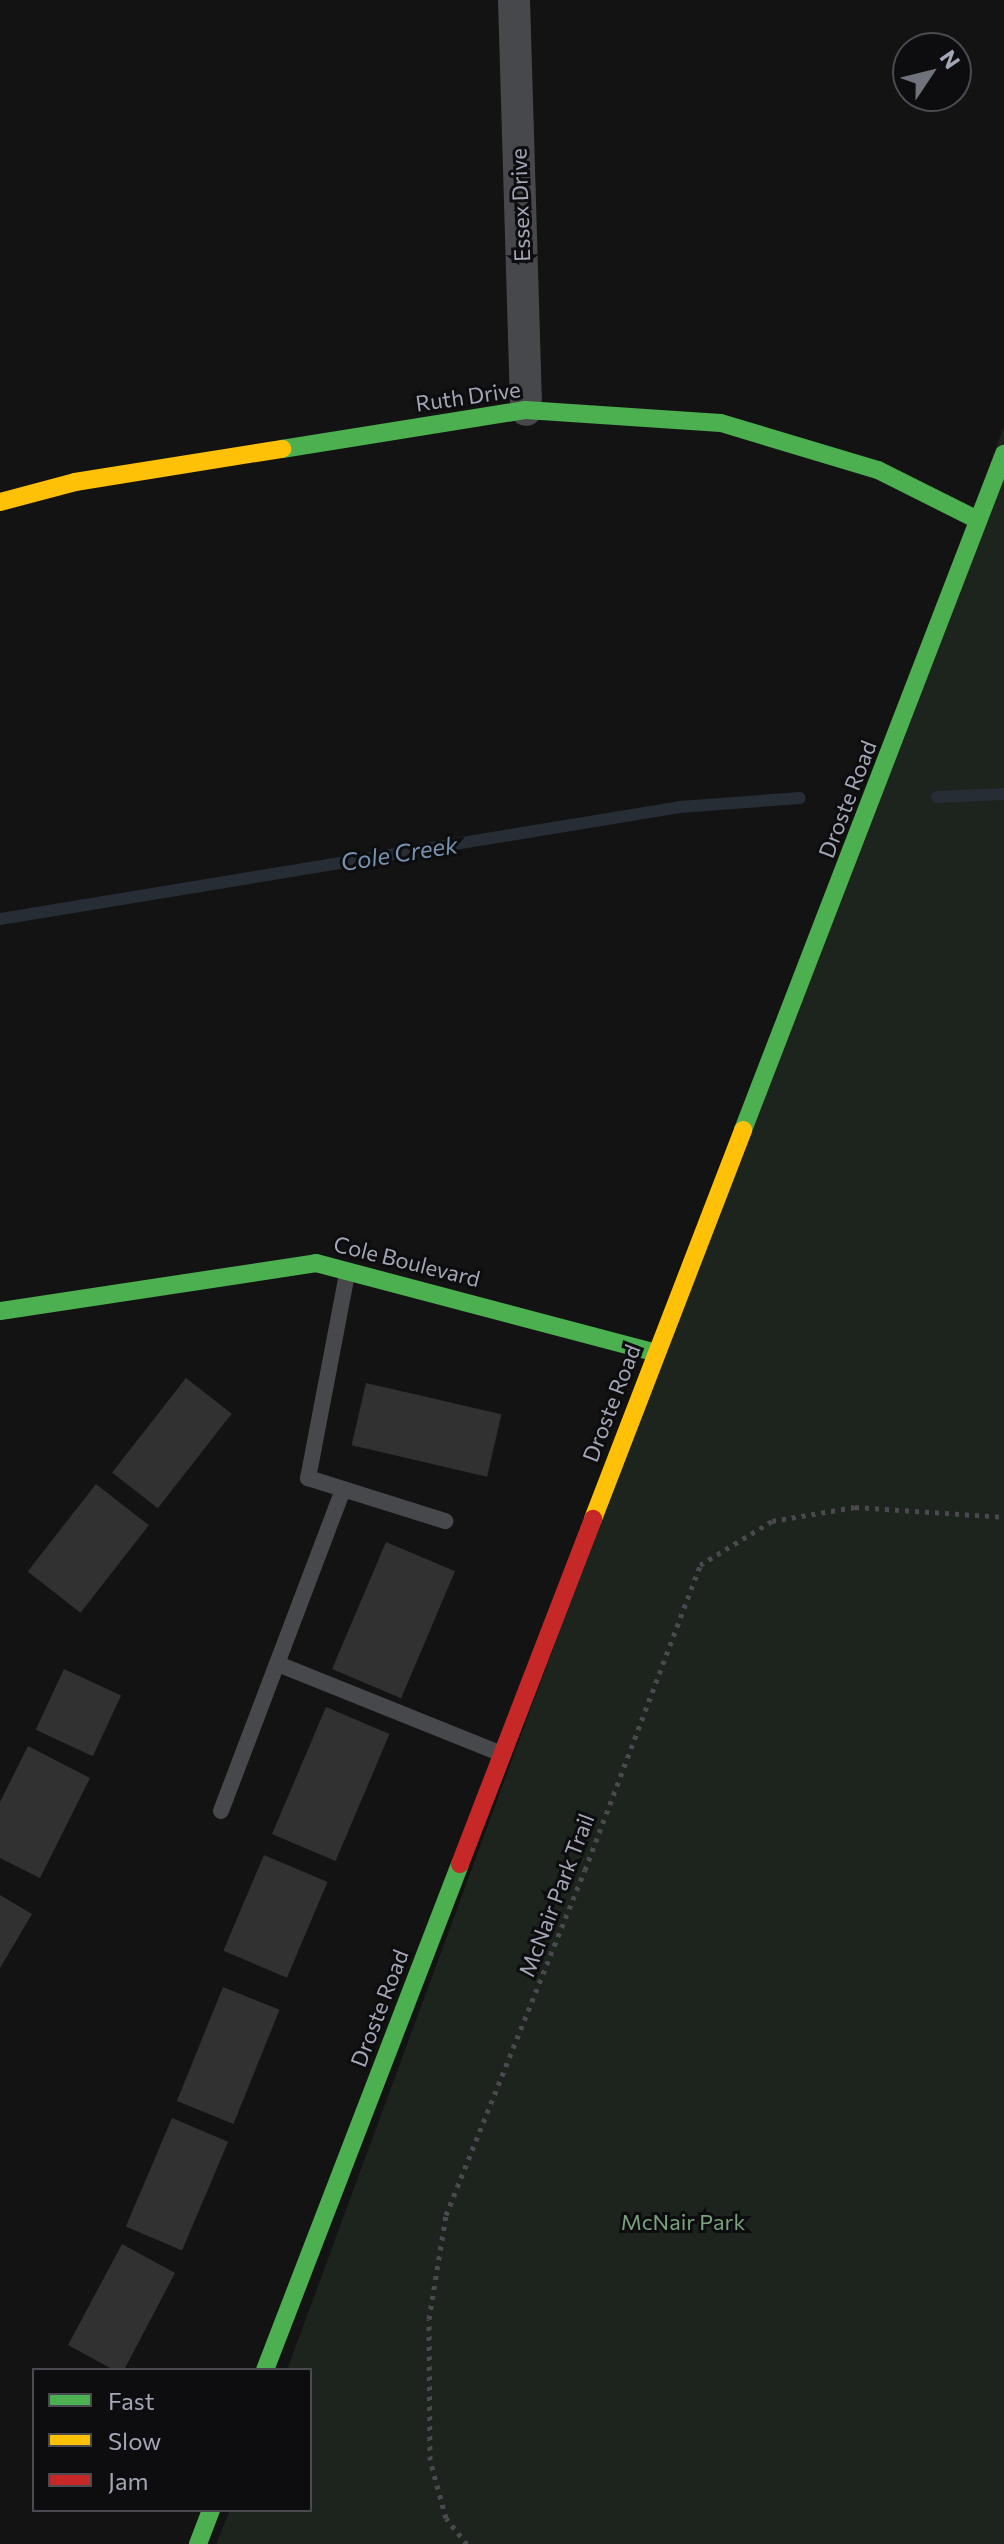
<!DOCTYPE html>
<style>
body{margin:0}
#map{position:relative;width:1004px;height:2544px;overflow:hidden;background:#131313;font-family:Commissioner,sans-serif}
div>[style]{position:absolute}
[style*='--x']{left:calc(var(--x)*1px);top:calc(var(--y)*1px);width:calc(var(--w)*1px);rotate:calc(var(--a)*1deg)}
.green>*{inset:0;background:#1d231d}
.stream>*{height:12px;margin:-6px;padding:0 6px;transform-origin:6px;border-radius:6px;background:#262d35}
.building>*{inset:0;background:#313132;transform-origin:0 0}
.path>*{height:5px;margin-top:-2.5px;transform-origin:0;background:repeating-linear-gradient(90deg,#49494e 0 4px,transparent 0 10px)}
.lane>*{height:16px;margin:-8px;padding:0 8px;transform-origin:8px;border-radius:8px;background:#47484c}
.street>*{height:32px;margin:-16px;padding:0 16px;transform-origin:16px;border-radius:16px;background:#47484c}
.fast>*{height:18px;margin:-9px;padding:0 9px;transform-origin:9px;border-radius:9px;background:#4caf50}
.slow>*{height:18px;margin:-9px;padding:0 9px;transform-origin:9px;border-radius:9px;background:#ffc107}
.jam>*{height:18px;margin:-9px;padding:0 9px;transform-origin:9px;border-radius:9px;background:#c62828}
span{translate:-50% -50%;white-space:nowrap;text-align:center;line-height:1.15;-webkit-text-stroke:6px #0d0d0f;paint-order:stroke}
.street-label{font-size:22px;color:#a3a7b5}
.park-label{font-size:22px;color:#79a17e}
.water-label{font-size:24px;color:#7893b1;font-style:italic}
.legend{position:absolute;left:32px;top:2368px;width:280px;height:144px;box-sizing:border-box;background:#0d0d0f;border:2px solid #494b51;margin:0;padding:10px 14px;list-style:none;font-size:24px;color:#a3a7b5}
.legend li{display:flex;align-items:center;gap:16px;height:40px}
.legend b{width:40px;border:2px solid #494b51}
.north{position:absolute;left:892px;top:32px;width:80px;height:80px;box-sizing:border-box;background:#0d0d0f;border:2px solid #494b51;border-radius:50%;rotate:55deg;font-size:22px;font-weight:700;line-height:32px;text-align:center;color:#a3a7b5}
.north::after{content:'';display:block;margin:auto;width:28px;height:36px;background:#71737c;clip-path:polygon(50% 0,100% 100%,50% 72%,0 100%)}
</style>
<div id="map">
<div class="green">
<i style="clip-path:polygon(1004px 426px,1004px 2544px,216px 2544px,230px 2510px,310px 2510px,310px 2370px,287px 2370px)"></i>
</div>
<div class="stream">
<i style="--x:937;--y:797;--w:67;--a:-2.6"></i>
<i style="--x:0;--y:919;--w:689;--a:-9.35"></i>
<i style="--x:680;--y:807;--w:120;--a:-4.3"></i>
</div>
<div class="building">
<i style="left:186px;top:1378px;width:58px;height:120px;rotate:38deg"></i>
<i style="left:366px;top:1383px;width:139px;height:64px;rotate:13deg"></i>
<i style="left:96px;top:1484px;width:67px;height:111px;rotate:38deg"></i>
<i style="left:386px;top:1542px;width:75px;height:138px;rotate:23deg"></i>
<i style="left:64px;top:1669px;width:63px;height:67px;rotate:25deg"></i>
<i style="left:326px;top:1707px;width:69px;height:138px;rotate:23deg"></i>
<i style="clip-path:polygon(28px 1746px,90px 1778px,40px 1878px,0 1858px,0 1802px)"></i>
<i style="left:264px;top:1855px;width:69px;height:104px;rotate:23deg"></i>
<i style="clip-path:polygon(0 1895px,32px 1914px,0 1968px)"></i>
<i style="left:223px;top:1987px;width:61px;height:123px;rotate:22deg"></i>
<i style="left:172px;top:2118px;width:61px;height:118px;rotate:23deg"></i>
<i style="clip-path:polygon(122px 2244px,175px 2273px,124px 2370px,114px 2370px,68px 2345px)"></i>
</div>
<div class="path">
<i style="--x:467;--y:2544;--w:33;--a:-129"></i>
<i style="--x:446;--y:2518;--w:60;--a:-105.4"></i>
<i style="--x:430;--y:2460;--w:141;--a:-90.4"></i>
<i style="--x:429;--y:2319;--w:105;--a:-80.7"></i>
<i style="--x:446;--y:2215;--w:372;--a:-68.1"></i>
<i style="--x:585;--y:1870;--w:326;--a:-69.3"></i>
<i style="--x:700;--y:1565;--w:84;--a:-31.4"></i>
<i style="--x:772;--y:1521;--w:84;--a:-9.6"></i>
<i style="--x:855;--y:1507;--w:149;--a:3.8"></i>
</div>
<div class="lane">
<i style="--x:347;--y:1274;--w:208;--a:100.8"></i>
<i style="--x:308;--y:1478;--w:144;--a:17.4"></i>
<i style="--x:278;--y:1664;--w:241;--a:21.9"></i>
<i style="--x:221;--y:1811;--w:344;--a:-69.2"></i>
</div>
<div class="street">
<i style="--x:514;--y:0;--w:410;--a:88.3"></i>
</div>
<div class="fast">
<i style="--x:282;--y:449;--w:247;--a:-9.1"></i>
<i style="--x:526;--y:410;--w:195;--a:3.8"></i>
<i style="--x:721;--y:423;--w:164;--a:16.7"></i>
<i style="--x:878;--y:470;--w:112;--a:26.6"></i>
<i style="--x:743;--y:1130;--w:725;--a:-68.89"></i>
<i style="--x:0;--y:1311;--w:320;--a:-8.6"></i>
<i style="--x:316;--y:1263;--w:352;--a:14.8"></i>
<i style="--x:265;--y:2370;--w:542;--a:-68.92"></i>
<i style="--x:198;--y:2544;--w:36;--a:-69"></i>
</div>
<div class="slow">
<i style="--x:0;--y:502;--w:78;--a:-14.9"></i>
<i style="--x:75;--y:482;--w:210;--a:-9.1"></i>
<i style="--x:593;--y:1519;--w:417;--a:-68.9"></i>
</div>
<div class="jam">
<i style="--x:460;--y:1864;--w:370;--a:-68.9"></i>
</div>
<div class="street-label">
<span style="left:520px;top:205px;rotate:-92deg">Essex Drive</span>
<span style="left:468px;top:396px;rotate:-8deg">Ruth Drive</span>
<span style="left:847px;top:799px;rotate:-69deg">Droste Road</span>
<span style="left:407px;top:1261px;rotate:14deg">Cole Boulevard</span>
<span style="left:611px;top:1403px;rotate:-69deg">Droste Road</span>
<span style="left:556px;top:1895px;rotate:-69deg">McNair Park Trail</span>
<span style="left:379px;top:2008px;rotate:-69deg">Droste Road</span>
</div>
<div class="park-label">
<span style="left:683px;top:2222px">McNair Park</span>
</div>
<div class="water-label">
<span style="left:399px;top:853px;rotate:-9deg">Cole Creek</span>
</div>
<ul class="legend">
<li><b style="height:10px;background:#4caf50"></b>Fast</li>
<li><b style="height:10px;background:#ffc107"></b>Slow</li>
<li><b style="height:10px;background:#c62828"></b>Jam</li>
</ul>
<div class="north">N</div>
</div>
